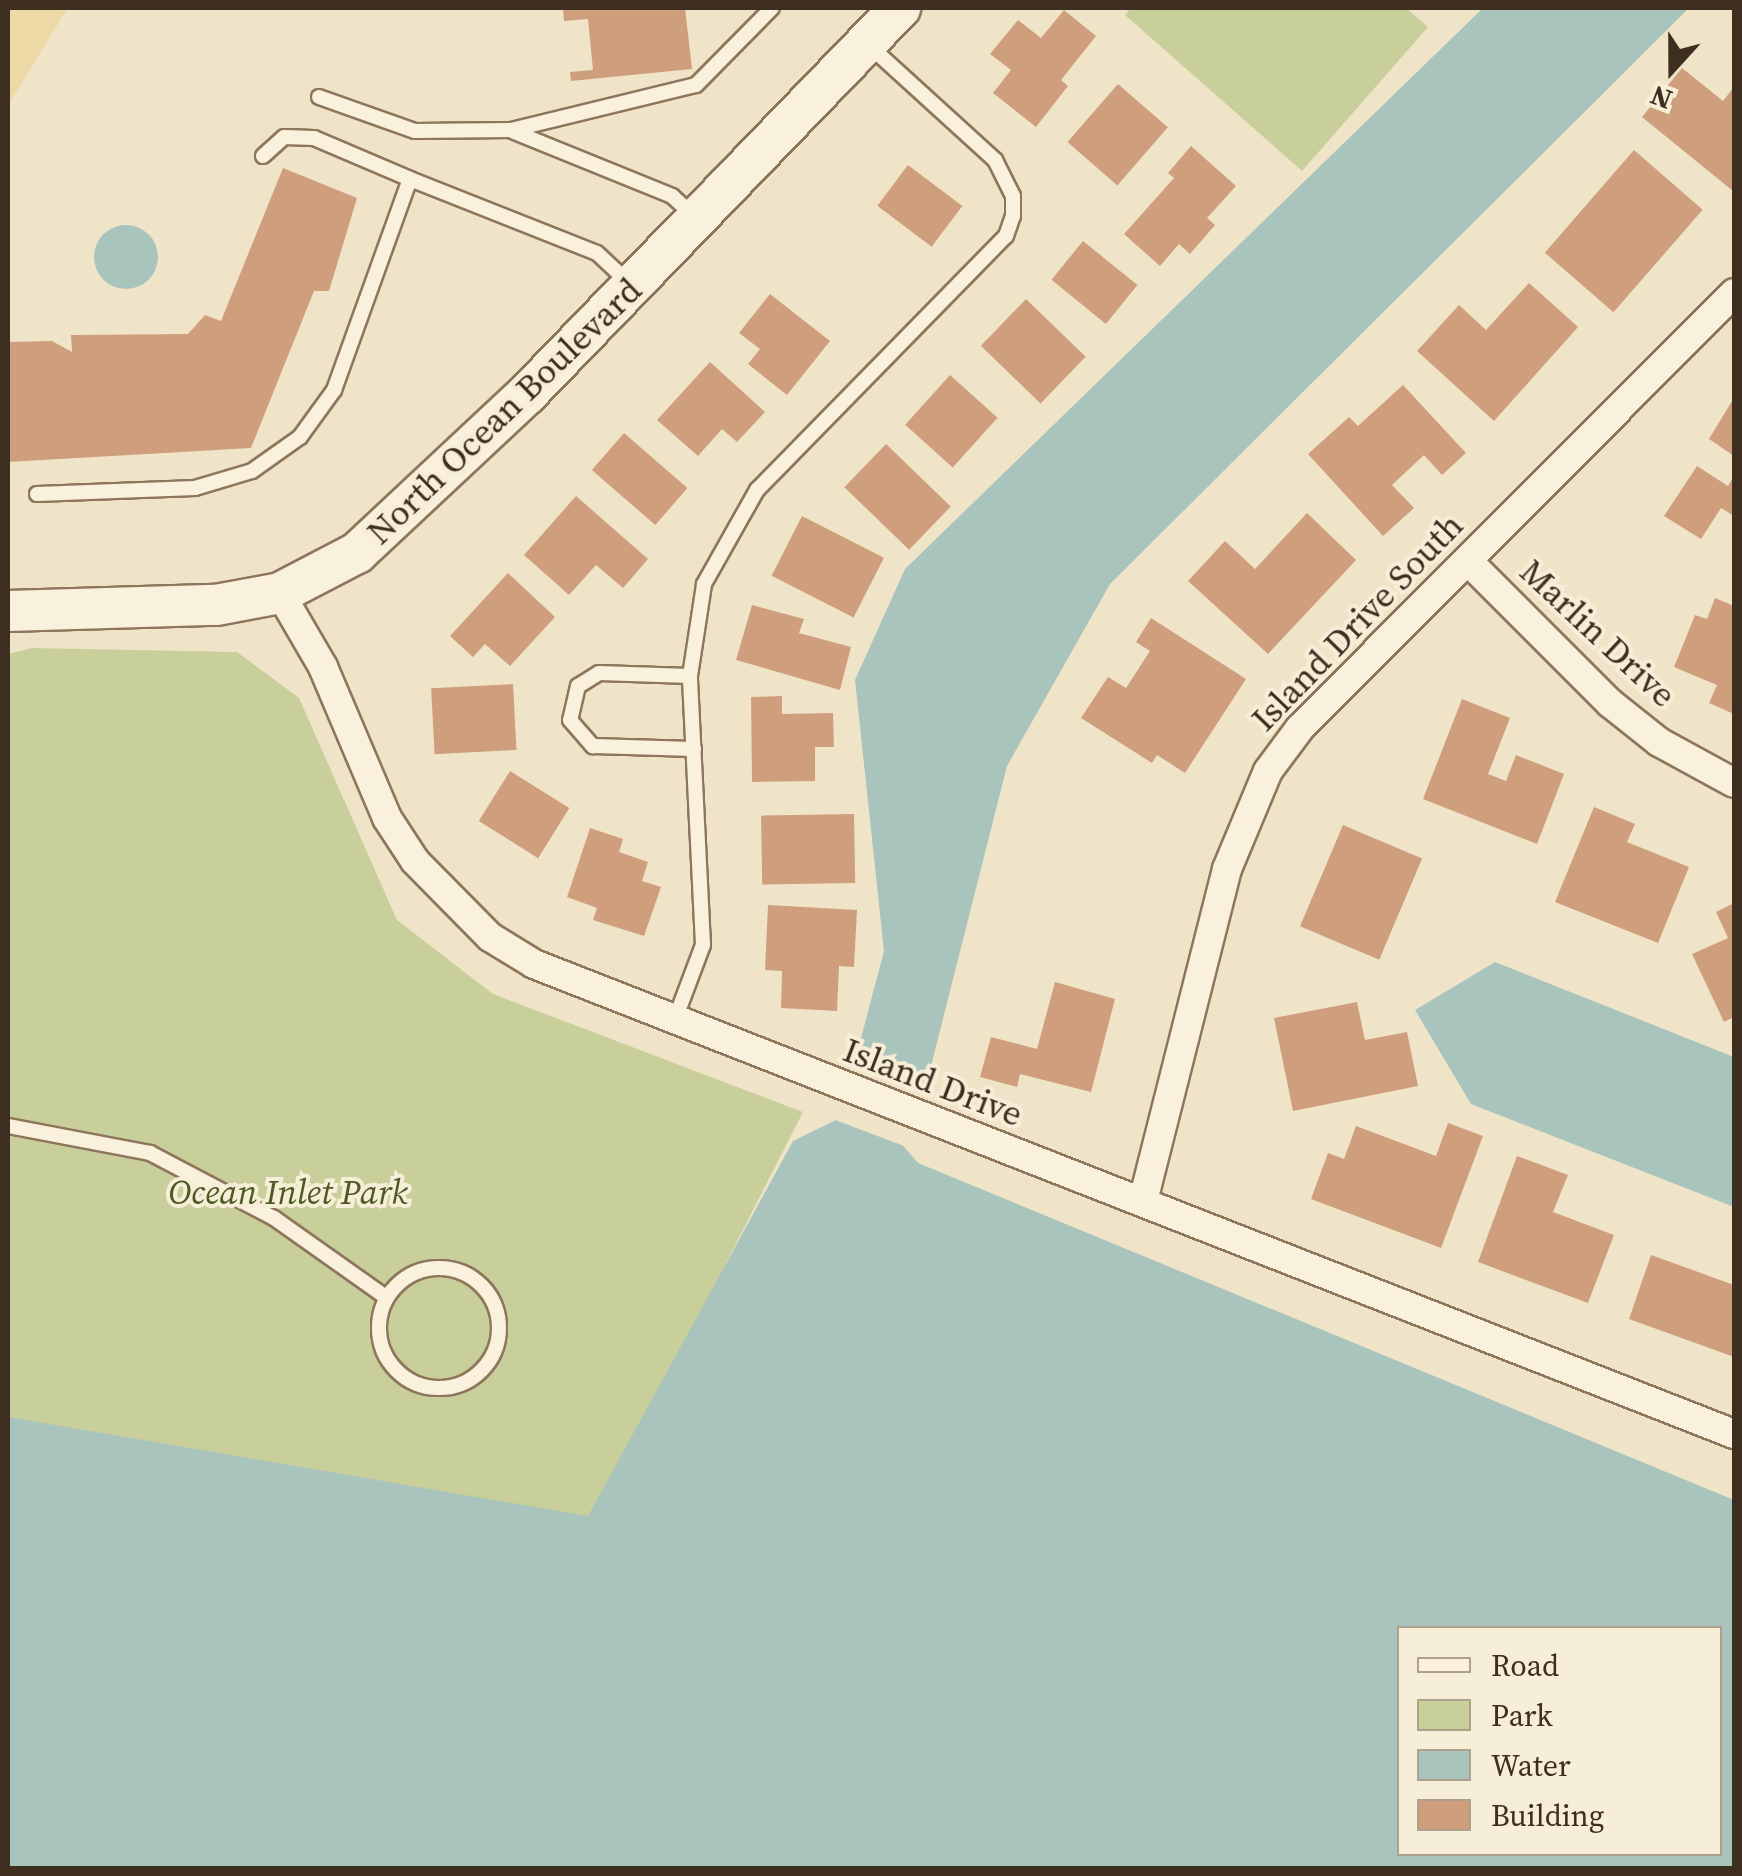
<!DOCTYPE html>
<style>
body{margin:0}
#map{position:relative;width:1742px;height:1876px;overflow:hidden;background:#f0e4c8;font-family:"Source Serif 4",serif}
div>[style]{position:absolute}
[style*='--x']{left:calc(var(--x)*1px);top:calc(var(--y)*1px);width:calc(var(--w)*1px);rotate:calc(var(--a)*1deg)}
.green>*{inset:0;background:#c9cf9b}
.sand>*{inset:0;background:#ecd9a5}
.water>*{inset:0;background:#a9c4bc}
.round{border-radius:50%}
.pier>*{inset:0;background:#f0e4c8}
.building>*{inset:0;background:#cf9f7d;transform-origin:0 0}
.roads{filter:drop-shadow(2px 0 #8d765c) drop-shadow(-2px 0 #8d765c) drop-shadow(0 2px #8d765c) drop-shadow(0 -2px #8d765c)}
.lane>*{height:14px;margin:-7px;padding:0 7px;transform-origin:7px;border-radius:7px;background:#faf1dc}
.lane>.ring{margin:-7px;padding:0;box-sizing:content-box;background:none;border:14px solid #faf1dc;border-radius:50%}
.street>*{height:28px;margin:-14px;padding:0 14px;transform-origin:14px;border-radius:14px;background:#faf1dc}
.secondary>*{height:40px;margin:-20px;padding:0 20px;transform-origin:20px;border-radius:20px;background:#faf1dc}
span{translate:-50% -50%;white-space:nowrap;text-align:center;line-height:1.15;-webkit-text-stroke:8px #f7eed8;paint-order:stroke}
.street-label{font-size:35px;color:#3d2e20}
.park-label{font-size:35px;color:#4d5a26;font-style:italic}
.frame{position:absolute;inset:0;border:10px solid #3d2e20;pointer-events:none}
.legend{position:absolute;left:1397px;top:1626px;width:325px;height:230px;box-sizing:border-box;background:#f7eed8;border:2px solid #ada18e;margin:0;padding:12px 18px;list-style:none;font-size:30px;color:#3d2e20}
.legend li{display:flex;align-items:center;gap:20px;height:50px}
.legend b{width:50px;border:2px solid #ada18e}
.north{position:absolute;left:1622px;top:20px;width:100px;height:100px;-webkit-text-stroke:8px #f7eed8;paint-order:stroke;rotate:201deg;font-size:28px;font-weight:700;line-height:40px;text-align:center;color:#3d2e20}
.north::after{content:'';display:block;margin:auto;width:35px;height:45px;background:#3d2e20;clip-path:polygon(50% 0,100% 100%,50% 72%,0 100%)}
</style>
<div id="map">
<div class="green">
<i style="clip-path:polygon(1131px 8px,1406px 8px,1428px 27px,1302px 171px,1125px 15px)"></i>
<i style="clip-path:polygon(32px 648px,237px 652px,299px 698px,397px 920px,493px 994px,803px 1112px,590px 1530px,8px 1500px,8px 654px)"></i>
</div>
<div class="sand">
<i style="clip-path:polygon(8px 8px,68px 8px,8px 105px)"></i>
</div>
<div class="water">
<i style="clip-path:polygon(evenodd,1483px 8px,1689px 8px,1110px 584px,1007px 766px,929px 1074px,899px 1141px,918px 1163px,1734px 1500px,1734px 1868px,8px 1868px,8px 1417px,588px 1516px,793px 1141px,840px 1118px,884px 951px,855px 680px,905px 569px,1483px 8px,1400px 1628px,1720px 1628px,1720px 1854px,1400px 1854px,1400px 1628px)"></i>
<i class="round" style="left:94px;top:225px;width:64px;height:64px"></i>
<i style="clip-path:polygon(1495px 962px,1734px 1057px,1734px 1207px,1471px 1104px,1415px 1010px)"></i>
</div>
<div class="pier">
<i style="clip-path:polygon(851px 1057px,929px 1087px,904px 1140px,912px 1149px,830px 1118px)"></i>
</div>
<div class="building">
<i style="clip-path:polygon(563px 8px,685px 8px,692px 69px,571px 81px,570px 72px,593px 70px,588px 19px,564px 21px)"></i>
<i style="clip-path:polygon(1064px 10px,1096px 36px,1061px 80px,1068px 86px,1036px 127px,993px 93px,1011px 70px,990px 54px,1018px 20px,1041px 38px)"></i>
<i style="clip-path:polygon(1682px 68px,1723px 101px,1734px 87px,1733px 191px,1642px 117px)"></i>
<i style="left:1118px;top:84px;width:66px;height:77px;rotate:41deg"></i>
<i style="clip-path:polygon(1191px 146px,1236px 186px,1207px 218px,1215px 225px,1190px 254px,1179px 244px,1160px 266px,1124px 234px,1174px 178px,1168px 173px)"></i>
<i style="left:1634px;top:150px;width:91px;height:136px;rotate:41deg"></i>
<i style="left:908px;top:165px;width:68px;height:51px;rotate:37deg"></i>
<i style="clip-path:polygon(283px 168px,357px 198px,329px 291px,314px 291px,251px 448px,8px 462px,8px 342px,52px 341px,72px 352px,71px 335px,188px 334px,205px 315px,221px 321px)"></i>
<i style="left:1083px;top:241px;width:70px;height:50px;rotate:39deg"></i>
<i style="clip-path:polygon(1529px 283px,1578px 327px,1494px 421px,1417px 351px,1459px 305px,1486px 330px)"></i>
<i style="clip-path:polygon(770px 294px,830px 341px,787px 395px,748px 364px,760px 349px,739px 333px)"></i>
<i style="left:1026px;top:299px;width:83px;height:65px;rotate:44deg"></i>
<i style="clip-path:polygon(710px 362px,765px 412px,737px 442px,722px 429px,698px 456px,657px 420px)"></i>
<i style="left:950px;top:375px;width:64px;height:67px;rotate:42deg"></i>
<i style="clip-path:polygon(1403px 385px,1466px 453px,1442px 475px,1424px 455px,1392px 485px,1414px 508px,1383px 536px,1308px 454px,1349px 417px,1358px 426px)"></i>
<i style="clip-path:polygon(1732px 401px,1734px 403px,1734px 456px,1709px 439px)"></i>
<i style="left:624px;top:433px;width:84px;height:49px;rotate:41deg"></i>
<i style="left:886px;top:444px;width:90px;height:60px;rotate:44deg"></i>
<i style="clip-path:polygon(1697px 466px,1728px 486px,1734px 476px,1734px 516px,1721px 508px,1701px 539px,1664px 516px)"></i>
<i style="clip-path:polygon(576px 496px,648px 559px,623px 588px,596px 565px,569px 595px,524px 555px)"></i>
<i style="clip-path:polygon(1307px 513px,1356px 560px,1268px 654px,1188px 581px,1225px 541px,1255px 569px)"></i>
<i style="left:802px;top:516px;width:92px;height:67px;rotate:27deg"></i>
<i style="clip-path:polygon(508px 573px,555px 617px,510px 666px,485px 644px,473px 657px,450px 636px)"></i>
<i style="clip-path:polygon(1715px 598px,1734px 606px,1734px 714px,1709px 703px,1717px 685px,1674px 667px,1695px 615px,1707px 619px)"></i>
<i style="clip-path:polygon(752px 605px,804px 619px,799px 633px,851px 647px,840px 690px,736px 660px)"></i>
<i style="clip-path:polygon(1151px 618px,1246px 679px,1185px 773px,1157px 755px,1152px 763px,1081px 718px,1108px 677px,1126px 688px,1150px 651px,1136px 642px)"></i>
<i style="left:513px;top:684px;width:66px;height:82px;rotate:87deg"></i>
<i style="clip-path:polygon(782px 696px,782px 714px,833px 713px,834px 747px,815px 747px,815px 781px,752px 782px,751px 697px)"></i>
<i style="clip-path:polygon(1462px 699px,1510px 718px,1488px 774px,1506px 781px,1516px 755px,1564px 774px,1537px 844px,1423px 799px)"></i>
<i style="left:510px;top:771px;width:70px;height:59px;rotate:32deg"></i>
<i style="clip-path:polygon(1594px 807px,1635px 824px,1627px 842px,1689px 867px,1658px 943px,1555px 902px)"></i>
<i style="left:854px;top:814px;width:69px;height:93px;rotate:89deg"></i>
<i style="left:1343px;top:825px;width:86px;height:110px;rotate:23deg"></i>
<i style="clip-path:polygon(590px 828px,623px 839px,619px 852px,648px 862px,642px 881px,661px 887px,644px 936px,593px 920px,597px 908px,567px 897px)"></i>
<i style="clip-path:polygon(1734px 903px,1734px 1017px,1724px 1022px,1692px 954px,1728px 938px,1716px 912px)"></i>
<i style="clip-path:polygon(768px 905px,857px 910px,854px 967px,839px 966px,837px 1011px,781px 1008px,782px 971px,765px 970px)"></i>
<i style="clip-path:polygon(1055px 982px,1115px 999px,1091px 1092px,1020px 1074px,1017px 1087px,980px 1077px,991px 1037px,1037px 1049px)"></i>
<i style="clip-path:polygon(1357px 1002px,1365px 1040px,1407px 1032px,1418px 1086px,1293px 1111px,1274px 1018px)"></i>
<i style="clip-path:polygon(1448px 1123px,1483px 1136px,1441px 1248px,1311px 1199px,1328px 1153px,1344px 1159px,1356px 1126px,1436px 1156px)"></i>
<i style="clip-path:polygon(1517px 1156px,1568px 1175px,1553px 1212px,1614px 1235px,1588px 1303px,1478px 1262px)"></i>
<i style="clip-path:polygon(1651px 1255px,1734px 1285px,1734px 1357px,1629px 1319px)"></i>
</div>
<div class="roads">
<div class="lane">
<i style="--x:319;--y:97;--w:102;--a:19.5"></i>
<i style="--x:415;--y:131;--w:96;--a:-0.6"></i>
<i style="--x:511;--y:130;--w:190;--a:-13.7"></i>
<i style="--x:696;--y:85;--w:108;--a:-45.4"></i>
<i style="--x:512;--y:131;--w:173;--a:22.1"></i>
<i style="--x:672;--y:196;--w:31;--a:42"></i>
<i style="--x:263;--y:156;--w:28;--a:-42"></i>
<i style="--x:284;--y:137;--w:30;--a:2"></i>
<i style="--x:314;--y:138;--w:104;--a:23.1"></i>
<i style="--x:37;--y:494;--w:158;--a:-2.2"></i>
<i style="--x:195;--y:488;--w:59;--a:-16.6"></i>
<i style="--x:252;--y:471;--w:59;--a:-35.3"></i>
<i style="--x:300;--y:437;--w:58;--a:-54.1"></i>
<i style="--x:334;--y:390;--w:224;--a:-70.2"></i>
<i style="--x:410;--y:179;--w:201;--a:21.6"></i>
<i style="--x:597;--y:253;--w:42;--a:43.1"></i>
<i style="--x:690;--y:676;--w:91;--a:-178.1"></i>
<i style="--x:599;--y:673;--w:25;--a:148"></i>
<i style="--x:578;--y:686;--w:35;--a:103"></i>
<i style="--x:570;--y:720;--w:35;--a:49"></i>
<i style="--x:593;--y:746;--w:101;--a:1.7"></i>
<i style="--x:674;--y:1022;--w:82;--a:-69.4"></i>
<i style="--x:703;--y:945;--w:269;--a:-92.8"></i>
<i style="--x:690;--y:676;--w:93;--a:-81.3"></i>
<i style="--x:704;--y:584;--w:108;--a:-60.6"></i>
<i style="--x:757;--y:490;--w:356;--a:-45.6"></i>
<i style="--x:1006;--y:236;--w:21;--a:-71"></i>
<i style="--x:1013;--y:216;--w:20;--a:-90"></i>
<i style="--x:1013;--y:196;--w:40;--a:-116.6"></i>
<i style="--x:995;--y:160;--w:168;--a:-137.7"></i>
<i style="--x:8;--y:1126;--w:145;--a:10.8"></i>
<i style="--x:150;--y:1153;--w:140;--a:27.7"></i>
<i style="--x:274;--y:1218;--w:138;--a:35.3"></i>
<i class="ring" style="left:379px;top:1268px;width:106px;height:106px"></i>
</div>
<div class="street">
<i style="--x:1468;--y:561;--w:201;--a:45"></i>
<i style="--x:1610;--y:703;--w:63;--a:38.5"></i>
<i style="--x:1659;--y:742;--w:85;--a:28.7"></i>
<i style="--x:280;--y:593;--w:86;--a:59.8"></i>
<i style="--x:323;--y:667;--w:164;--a:67"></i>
<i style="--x:387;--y:818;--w:51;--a:56.9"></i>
<i style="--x:415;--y:861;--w:107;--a:45.4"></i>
<i style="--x:490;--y:937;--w:52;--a:31.5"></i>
<i style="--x:534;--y:964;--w:1289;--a:21.39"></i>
<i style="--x:1143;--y:1201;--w:342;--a:-75.8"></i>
<i style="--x:1227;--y:869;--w:106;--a:-67.3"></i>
<i style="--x:1268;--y:771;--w:54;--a:-53.3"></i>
<i style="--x:1300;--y:728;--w:614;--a:-45.07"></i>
</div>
<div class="secondary">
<i style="--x:8;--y:611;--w:208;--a:-1.7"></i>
<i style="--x:216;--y:605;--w:65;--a:-10.6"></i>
<i style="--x:280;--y:593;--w:87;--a:-27.5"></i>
<i style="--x:357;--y:553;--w:233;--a:-43.1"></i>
<i style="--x:527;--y:394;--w:537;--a:-45.98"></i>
</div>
</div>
<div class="street-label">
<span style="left:504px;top:411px;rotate:-44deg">North Ocean Boulevard</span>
<span style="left:1357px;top:622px;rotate:-46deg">Island Drive South</span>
<span style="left:1598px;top:633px;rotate:43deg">Marlin Drive</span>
<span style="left:933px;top:1082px;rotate:21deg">Island Drive</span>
</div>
<div class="park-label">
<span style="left:288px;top:1192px">Ocean Inlet Park</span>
</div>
<div class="frame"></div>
<ul class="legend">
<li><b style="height:12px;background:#faf1dc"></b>Road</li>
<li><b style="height:28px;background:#c9cf9b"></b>Park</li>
<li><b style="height:28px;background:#a9c4bc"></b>Water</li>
<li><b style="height:28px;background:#cf9f7d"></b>Building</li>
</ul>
<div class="north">N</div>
</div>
